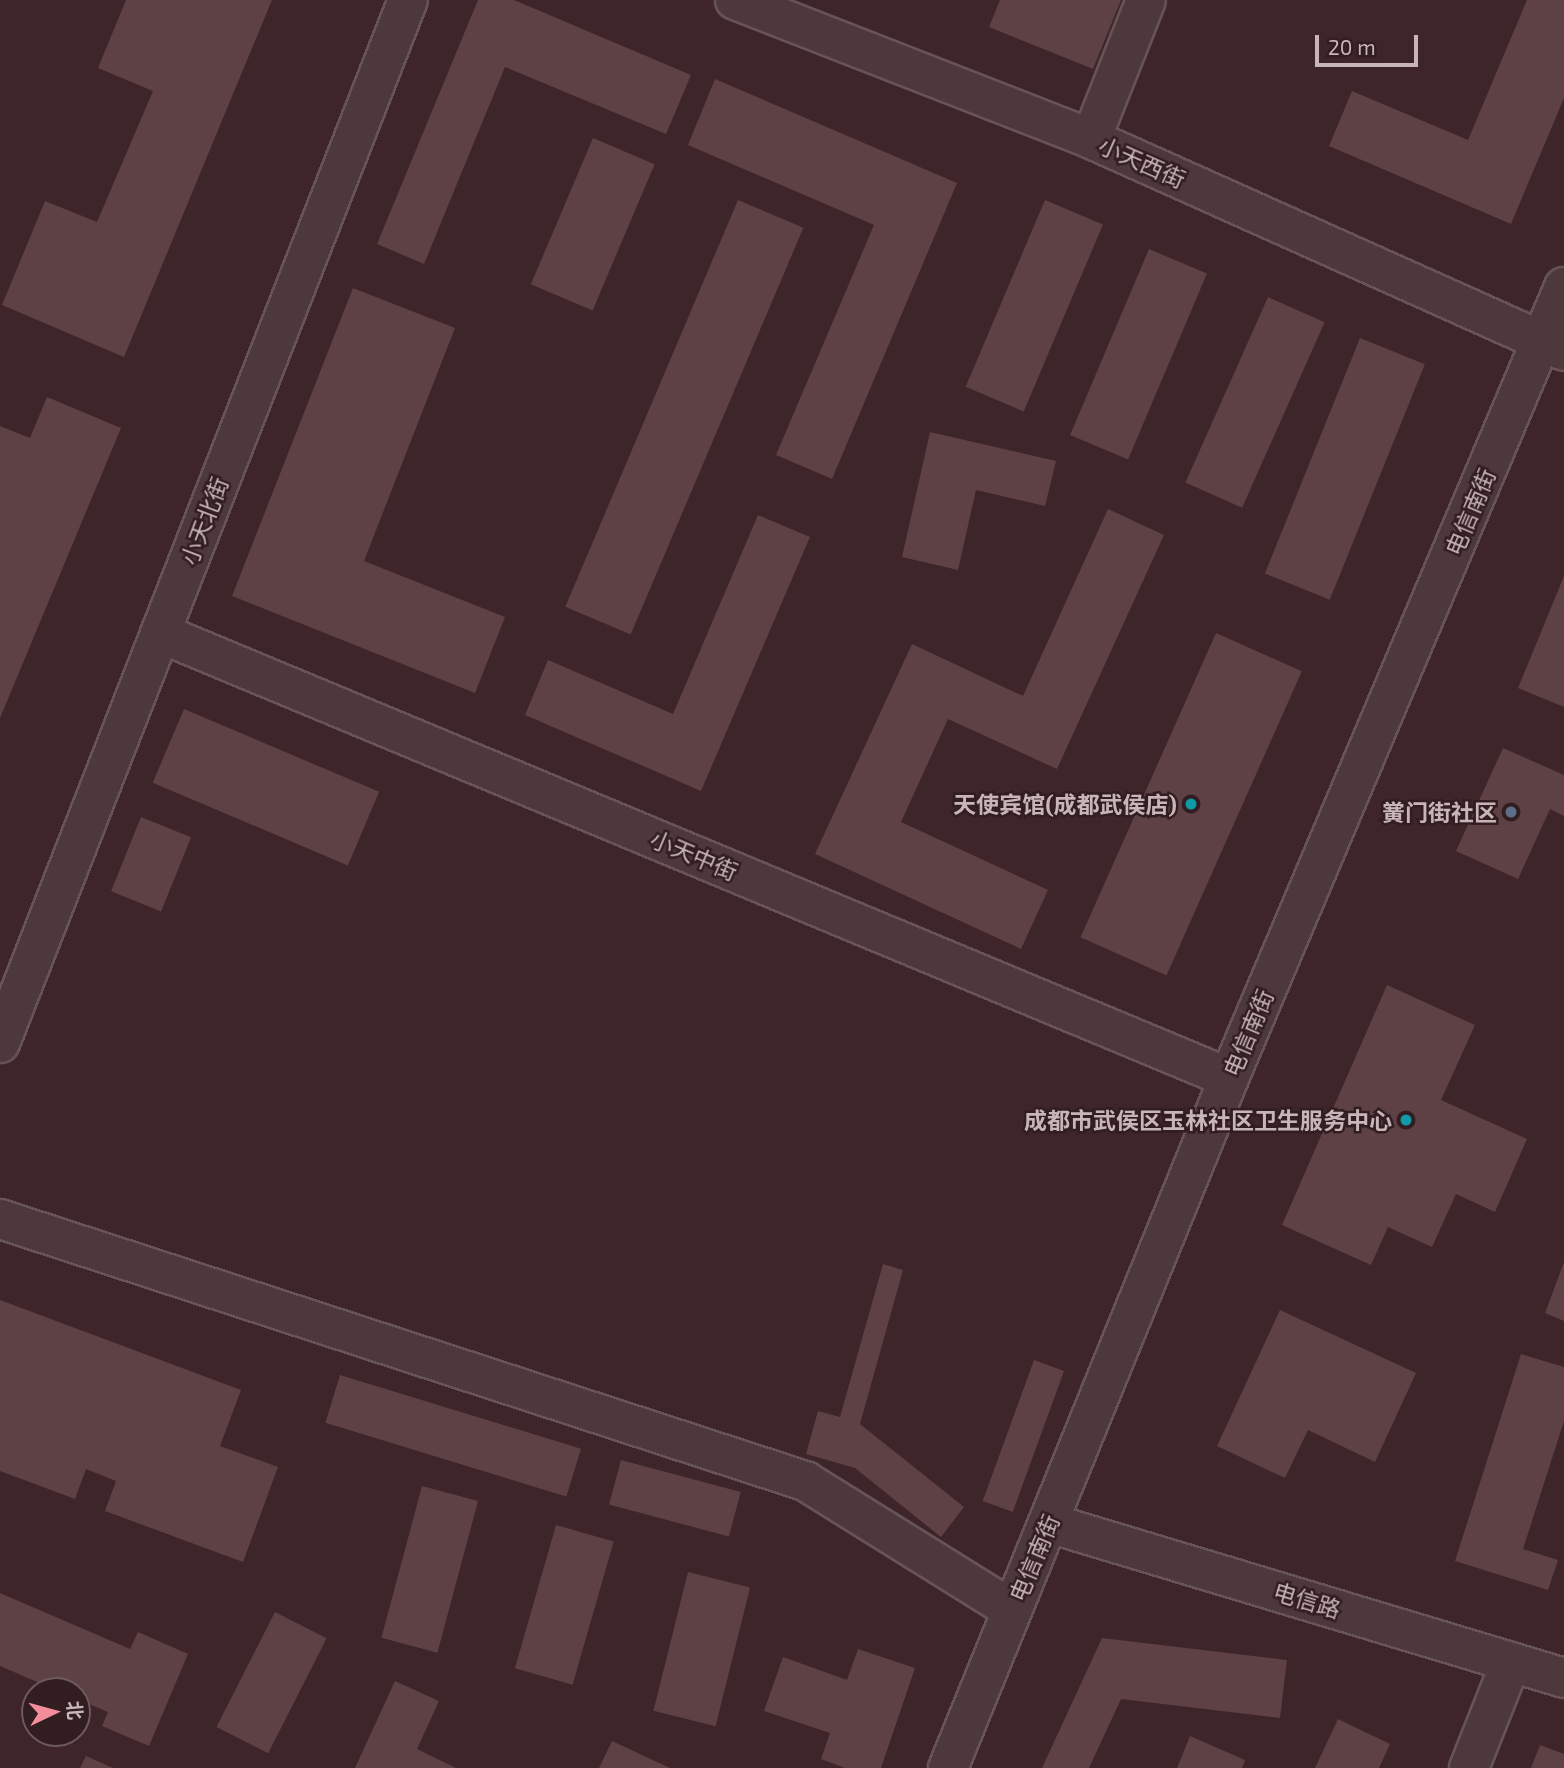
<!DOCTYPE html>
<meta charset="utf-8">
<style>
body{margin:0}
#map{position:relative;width:1564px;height:1768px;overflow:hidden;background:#3d2529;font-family:"Exo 2","Noto Sans SC",sans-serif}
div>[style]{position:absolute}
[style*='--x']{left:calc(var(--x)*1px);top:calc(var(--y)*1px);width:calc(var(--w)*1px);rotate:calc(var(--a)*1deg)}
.building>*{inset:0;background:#5d4145;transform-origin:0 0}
.roads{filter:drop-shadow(2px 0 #685457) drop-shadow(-2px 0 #685457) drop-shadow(0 2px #685457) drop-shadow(0 -2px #685457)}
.minor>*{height:38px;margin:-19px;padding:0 19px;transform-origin:19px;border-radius:19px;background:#4d393c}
.dots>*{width:19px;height:19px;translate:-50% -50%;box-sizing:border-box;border:4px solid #321e21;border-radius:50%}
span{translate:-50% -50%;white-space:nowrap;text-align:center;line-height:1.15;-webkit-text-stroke:5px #321e21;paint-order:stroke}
.street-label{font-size:23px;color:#c8b5b7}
.poi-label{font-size:23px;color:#c8b5b7;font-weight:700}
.right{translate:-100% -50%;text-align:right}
.north{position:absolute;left:21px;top:1677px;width:70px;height:70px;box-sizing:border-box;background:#321e21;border:2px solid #6e5a5d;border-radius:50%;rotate:85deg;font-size:19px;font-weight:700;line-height:28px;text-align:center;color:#c8b5b7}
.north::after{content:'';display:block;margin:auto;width:24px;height:32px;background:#f48d9b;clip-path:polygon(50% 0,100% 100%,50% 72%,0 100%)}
.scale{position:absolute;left:1315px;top:35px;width:103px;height:32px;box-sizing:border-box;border:4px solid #c8b5b7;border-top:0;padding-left:9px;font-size:21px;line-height:24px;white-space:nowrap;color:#c8b5b7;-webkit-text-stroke:5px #321e21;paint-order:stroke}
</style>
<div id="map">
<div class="building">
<i style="clip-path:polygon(126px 0,272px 0,124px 357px,2px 305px,45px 201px,97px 222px,153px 91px,98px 68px)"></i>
<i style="clip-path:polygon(478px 0,514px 0,691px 75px,666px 134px,505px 67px,424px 264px,377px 244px)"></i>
<i style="clip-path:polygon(1000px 0,1121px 0,1093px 69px,989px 27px)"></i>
<i style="clip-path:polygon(1527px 0,1564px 0,1564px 98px,1511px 224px,1329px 146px,1352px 91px,1468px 140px)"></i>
<i style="clip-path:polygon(715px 79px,957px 183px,832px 479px,776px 455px,874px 225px,688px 145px)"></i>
<i style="left:593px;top:138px;width:67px;height:159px;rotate:23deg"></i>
<i style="left:738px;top:200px;width:71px;height:442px;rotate:23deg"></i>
<i style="left:1045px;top:200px;width:63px;height:203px;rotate:23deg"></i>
<i style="left:1149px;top:249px;width:63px;height:202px;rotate:23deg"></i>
<i style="clip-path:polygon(353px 288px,455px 328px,364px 561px,505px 617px,475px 693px,232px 596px)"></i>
<i style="left:1268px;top:297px;width:62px;height:203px;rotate:24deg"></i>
<i style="left:1360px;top:338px;width:70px;height:254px;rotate:22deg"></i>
<i style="clip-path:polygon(47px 397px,121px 428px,0 718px,0 426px,30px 438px)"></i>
<i style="clip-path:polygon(930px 432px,1056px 461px,1045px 506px,976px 490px,958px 570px,902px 557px)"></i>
<i style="clip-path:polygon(1108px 509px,1164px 535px,1057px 769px,948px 719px,901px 822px,1048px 890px,1021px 949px,815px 854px,912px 644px,1023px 696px)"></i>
<i style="clip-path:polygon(758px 515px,810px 537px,701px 791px,525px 715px,548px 660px,673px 714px)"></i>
<i style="clip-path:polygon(1564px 576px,1564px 707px,1518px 688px)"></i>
<i style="left:1216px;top:633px;width:94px;height:333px;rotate:24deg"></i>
<i style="left:184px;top:709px;width:212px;height:80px;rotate:23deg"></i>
<i style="clip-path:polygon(1503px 748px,1564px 775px,1564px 816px,1550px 809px,1518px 879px,1456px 851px)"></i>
<i style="left:141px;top:817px;width:54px;height:80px;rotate:22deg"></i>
<i style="clip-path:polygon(1387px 985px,1475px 1025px,1441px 1100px,1527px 1139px,1495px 1212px,1456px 1194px,1432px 1247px,1388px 1227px,1371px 1265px,1282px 1225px)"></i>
<i style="clip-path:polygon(1564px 1262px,1564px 1321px,1545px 1313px)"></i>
<i style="clip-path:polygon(883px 1264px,903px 1270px,860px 1424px,964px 1507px,941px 1537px,855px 1468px,806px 1454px,818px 1411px,840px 1417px)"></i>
<i style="clip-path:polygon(0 1300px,241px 1390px,220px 1446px,278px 1467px,243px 1562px,105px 1511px,116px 1481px,86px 1469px,75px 1499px,0 1471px)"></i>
<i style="clip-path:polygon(1280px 1310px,1416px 1373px,1375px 1462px,1308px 1430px,1285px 1478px,1217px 1446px)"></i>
<i style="clip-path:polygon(1521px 1354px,1564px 1367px,1564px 1421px,1523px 1549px,1558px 1560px,1548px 1590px,1455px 1561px)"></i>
<i style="left:1034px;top:1360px;width:32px;height:150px;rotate:20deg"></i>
<i style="left:340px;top:1375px;width:252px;height:50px;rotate:17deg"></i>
<i style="left:621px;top:1460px;width:124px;height:46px;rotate:15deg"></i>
<i style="left:422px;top:1486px;width:58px;height:157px;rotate:15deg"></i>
<i style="left:556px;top:1525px;width:60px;height:149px;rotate:16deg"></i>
<i style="left:688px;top:1572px;width:64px;height:143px;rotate:14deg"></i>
<i style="clip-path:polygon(0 1593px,130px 1649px,138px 1632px,188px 1654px,149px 1746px,102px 1726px,108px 1712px,77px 1699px,77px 1691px,58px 1691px,0 1666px)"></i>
<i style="left:275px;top:1612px;width:58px;height:129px;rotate:27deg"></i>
<i style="clip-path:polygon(1102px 1638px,1287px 1660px,1280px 1718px,1121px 1699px,1089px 1768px,1042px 1768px)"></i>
<i style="clip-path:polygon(858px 1649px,915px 1668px,881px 1768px,845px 1768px,821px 1759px,830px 1733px,764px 1711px,783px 1657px,847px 1680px)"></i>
<i style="clip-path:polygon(395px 1681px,439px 1701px,417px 1749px,456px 1768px,355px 1768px)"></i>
<i style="clip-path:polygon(1338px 1719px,1390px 1744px,1379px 1768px,1315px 1768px)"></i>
<i style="clip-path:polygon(1190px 1736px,1245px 1760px,1242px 1768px,1177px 1768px)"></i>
<i style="clip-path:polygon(612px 1741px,670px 1768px,599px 1768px)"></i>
<i style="clip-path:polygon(1540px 1745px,1564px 1754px,1564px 1768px,1531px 1768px)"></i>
<i style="clip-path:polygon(86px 1756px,113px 1768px,80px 1768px)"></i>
</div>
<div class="roads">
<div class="minor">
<i style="--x:735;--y:0;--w:382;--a:21.3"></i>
<i style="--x:1091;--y:139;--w:518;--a:24.14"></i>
<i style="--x:1091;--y:139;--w:149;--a:-68.4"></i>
<i style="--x:160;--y:633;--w:1158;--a:22.6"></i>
<i style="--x:0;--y:1043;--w:1120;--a:-68.64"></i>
<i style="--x:0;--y:1219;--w:847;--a:18.03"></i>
<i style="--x:805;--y:1481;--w:243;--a:31.9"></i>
<i style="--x:1049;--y:1523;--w:538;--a:16.75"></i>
<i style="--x:948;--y:1768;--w:745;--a:-67.84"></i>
<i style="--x:1229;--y:1078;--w:859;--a:-67.05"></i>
<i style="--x:1469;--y:1768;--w:114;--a:-68.4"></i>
</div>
</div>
<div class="dots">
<i style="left:1191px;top:804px;background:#0f9aa8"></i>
<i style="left:1511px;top:812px;background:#5c6f8a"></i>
<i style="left:1406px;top:1120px;background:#0f9aa8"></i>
</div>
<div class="street-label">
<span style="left:1142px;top:162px;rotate:24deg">小天西街</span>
<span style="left:1470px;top:512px;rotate:-67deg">电信南街</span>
<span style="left:204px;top:521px;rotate:-69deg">小天北街</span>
<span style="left:694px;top:855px;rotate:23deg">小天中街</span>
<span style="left:1248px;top:1033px;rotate:-67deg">电信南街</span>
<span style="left:1034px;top:1558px;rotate:-67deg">电信南街</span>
<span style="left:1307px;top:1600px;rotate:17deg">电信路</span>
</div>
<div class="poi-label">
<span class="right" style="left:1177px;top:804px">天使宾馆(成都武侯店)</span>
<span class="right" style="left:1497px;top:812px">黉门街社区</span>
<span class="right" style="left:1392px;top:1120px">成都市武侯区玉林社区卫生服务中心</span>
</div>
<div class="north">北</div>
<div class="scale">20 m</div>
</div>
